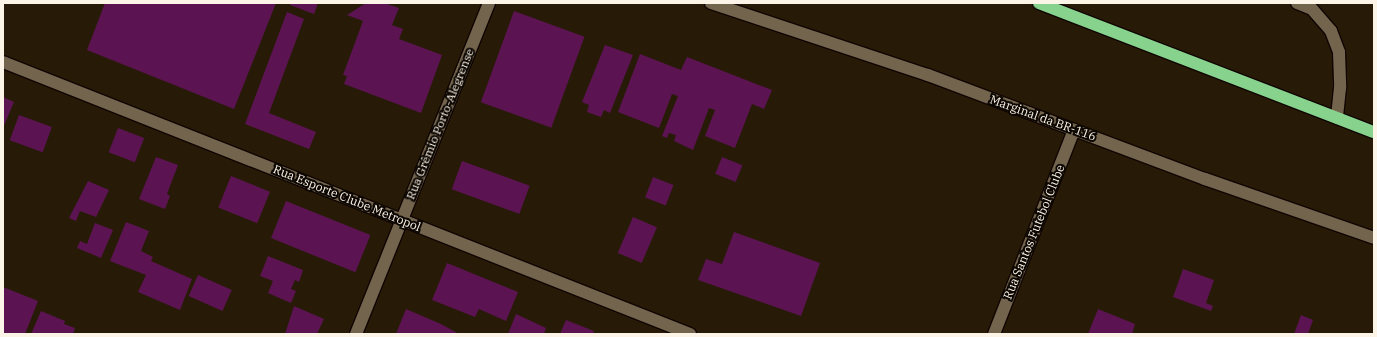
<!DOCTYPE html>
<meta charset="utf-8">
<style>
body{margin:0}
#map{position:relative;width:1377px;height:337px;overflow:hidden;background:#271b07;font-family:"IBM Plex Serif",serif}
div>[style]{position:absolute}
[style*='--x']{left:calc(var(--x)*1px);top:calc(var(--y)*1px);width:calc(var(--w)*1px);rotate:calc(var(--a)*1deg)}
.building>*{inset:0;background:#5b1451;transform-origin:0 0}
.roads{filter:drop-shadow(1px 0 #100500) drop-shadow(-1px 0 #100500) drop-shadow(0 1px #100500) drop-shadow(0 -1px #100500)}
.minor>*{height:12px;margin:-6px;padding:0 6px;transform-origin:6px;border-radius:6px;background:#73644e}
.highway>*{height:12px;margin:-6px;padding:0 6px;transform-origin:6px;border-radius:6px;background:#87d38d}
span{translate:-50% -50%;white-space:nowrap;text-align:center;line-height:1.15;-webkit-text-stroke:4px #0c0702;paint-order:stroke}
.street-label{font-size:12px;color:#fcf4e7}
.frame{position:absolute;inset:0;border:4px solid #fcf4e7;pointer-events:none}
</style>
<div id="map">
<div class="building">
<i style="clip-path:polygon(105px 3px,276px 3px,234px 109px,87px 50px)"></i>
<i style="clip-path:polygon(291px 3px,318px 3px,314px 14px,290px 5px)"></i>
<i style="clip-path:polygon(366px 3px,384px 3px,399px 8px,392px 25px,403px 29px,399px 39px,442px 55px,421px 113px,344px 84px,347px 76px,343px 75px,363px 21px,347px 15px)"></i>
<i style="left:514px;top:11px;width:75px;height:97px;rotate:20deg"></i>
<i style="clip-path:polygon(287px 12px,304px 19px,269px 113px,316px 132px,309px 149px,245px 124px)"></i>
<i style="clip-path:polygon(605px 45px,633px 55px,610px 113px,604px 110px,601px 117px,587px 112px,589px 105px,582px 102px)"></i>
<i style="clip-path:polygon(640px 54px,681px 70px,687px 57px,772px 90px,764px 109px,752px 104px,735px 148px,705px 136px,715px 110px,709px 108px,693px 150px,674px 141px,676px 135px,669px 133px,667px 138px,662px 136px,678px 96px,672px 94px,659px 128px,618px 112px)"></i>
<i style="clip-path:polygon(3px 97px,14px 102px,3px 128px)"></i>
<i style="left:19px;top:115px;width:35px;height:27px;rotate:20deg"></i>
<i style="left:118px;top:128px;width:28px;height:26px;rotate:21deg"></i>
<i style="clip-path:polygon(156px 157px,178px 165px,167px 194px,170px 196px,165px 209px,139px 199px)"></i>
<i style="left:722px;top:157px;width:22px;height:18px;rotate:22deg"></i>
<i style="left:462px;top:161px;width:72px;height:30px;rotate:20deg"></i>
<i style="left:231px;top:176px;width:42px;height:34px;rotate:22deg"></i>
<i style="left:653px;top:177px;width:22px;height:22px;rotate:21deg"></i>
<i style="clip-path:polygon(88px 181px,109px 190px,96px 217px,80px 211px,76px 221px,69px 218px)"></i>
<i style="left:286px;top:201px;width:91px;height:40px;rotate:22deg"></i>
<i style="left:633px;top:217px;width:26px;height:39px;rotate:23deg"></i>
<i style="clip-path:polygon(126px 222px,149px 231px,141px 251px,153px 257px,151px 261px,192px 279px,180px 310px,138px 292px,146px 275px,110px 261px)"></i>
<i style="clip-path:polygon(95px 223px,113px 230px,101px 258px,77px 248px,80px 241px,87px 244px)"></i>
<i style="clip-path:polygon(734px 232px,820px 263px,801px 316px,698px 280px,706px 259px,722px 264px)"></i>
<i style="clip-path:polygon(268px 256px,303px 270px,299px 282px,295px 280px,291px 289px,296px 291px,291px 303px,268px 293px,273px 281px,260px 276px)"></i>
<i style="clip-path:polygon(447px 263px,518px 292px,506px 321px,479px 309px,475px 317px,432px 300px)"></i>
<i style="clip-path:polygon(1183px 269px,1214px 280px,1206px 303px,1213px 306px,1211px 311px,1173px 297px)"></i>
<i style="left:198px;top:275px;width:37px;height:23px;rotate:24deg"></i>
<i style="clip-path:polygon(3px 287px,38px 301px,25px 334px,3px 334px)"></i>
<i style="clip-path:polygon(294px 306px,324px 319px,317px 334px,285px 334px)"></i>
<i style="clip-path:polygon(406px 309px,441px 324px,459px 334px,396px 334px)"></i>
<i style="clip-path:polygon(1098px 309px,1135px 324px,1132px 334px,1088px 334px)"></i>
<i style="clip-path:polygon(41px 311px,65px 321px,64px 324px,75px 328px,73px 334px,31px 334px)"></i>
<i style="clip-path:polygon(516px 314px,546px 328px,544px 334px,508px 334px)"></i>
<i style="clip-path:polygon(1301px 315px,1313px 320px,1308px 334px,1294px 334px)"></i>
<i style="clip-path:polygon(566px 320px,594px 331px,593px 334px,560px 334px)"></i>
</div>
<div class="roads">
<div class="minor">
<i style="--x:711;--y:3;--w:229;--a:18.4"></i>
<i style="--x:928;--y:75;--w:296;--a:20.6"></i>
<i style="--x:1205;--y:179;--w:179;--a:19.2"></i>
<i style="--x:1297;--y:3;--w:16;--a:22"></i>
<i style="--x:1312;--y:9;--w:29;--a:49"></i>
<i style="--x:1331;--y:31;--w:22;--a:69"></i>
<i style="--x:1339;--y:52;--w:36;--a:88"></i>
<i style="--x:1340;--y:88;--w:30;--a:96"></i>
<i style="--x:3;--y:62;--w:739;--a:21.6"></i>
<i style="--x:356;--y:334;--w:357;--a:-68.1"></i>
<i style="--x:994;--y:334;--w:219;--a:-68.6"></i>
</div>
<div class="highway">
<i style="--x:1039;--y:3;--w:359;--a:21.1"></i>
</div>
</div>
<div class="street-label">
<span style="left:1043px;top:118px;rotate:20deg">Marginal da BR-116</span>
<span style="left:440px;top:124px;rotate:-68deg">Rua Grêmio Porto-Alegrense</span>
<span style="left:347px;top:198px;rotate:22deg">Rua Esporte Clube Metropol</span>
<span style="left:1034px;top:232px;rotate:-68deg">Rua Santos Futebol Clube</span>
</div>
<div class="frame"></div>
</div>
